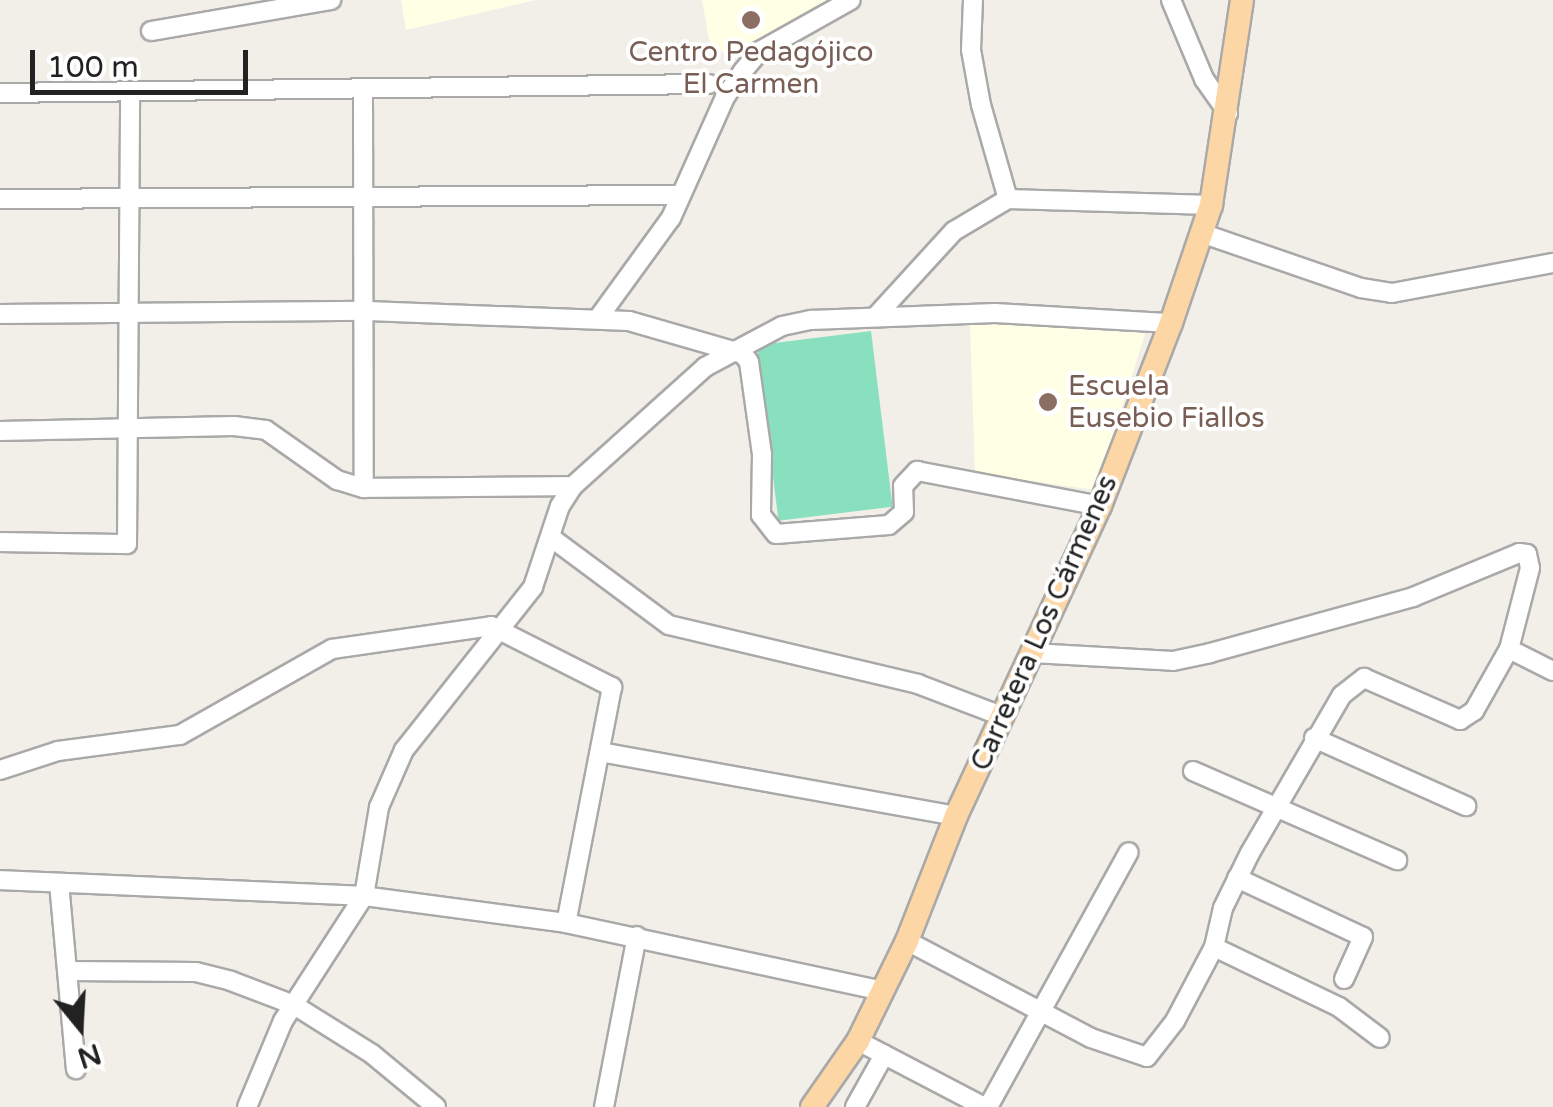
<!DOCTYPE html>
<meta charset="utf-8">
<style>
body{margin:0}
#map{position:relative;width:1553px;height:1107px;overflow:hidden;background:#f2efe9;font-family:"Varela Round",sans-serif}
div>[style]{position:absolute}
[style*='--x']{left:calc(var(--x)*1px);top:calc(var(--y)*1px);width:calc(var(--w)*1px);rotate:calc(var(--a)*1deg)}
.education>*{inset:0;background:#ffffe5}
.pitch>*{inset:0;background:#88e0be;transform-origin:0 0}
.roads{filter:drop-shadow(2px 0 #a9a9a9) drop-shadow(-2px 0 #a9a9a9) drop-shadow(0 2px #a9a9a9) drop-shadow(0 -2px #a9a9a9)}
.minor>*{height:18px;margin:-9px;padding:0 9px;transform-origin:9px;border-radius:9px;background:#fff}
.major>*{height:22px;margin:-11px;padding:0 11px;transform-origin:11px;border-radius:11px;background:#fcd6a4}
.dots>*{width:28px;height:28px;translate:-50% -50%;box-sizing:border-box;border:5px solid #fff;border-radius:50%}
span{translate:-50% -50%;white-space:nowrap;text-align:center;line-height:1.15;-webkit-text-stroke:8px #fff;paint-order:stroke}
.education-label{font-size:28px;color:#785e54}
.left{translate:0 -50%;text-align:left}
.street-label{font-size:28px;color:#222}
.north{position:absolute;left:30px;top:977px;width:100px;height:100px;-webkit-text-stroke:8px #fff;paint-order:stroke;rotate:162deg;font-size:28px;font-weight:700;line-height:40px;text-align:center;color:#222}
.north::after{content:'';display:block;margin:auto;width:35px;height:45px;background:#222;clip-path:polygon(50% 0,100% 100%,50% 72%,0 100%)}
.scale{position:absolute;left:30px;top:50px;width:218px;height:45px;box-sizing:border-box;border:5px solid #222;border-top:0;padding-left:12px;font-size:30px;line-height:35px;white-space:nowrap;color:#222;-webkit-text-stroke:8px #fff;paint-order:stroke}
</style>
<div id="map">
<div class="education">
<i style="clip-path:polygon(401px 0,536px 0,406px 30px)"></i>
<i style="clip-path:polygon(702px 0,830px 0,732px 60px,709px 40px)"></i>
<i style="clip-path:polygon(970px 323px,1146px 331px,1096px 490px,975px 473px)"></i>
</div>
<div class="pitch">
<i style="left:871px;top:331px;width:177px;height:115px;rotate:83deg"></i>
</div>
<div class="roads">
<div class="minor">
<i style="--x:973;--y:0;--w:50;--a:92.3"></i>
<i style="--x:971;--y:50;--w:56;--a:79.7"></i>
<i style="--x:981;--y:105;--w:98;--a:74"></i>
<i style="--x:1171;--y:0;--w:86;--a:67.3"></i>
<i style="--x:1204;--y:79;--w:42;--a:54.8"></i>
<i style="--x:151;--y:31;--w:183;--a:-9.8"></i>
<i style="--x:363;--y:90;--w:398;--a:89.9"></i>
<i style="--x:0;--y:93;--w:709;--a:-0.73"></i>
<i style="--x:0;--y:199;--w:681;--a:-0.34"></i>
<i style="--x:1204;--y:234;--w:166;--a:19"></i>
<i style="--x:1361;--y:288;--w:31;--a:9"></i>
<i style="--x:1392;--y:293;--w:164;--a:-10.6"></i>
<i style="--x:0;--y:314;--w:368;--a:-0.5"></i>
<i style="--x:368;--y:311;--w:261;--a:2.2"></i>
<i style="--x:629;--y:321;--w:119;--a:16.1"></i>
<i style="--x:743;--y:354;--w:10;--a:53"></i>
<i style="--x:749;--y:362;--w:94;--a:82"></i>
<i style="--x:762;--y:455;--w:60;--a:91"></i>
<i style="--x:761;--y:515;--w:24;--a:52"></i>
<i style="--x:776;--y:534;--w:113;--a:-4.6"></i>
<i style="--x:889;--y:525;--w:20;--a:-41"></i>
<i style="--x:904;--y:512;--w:26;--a:-92"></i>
<i style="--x:903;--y:486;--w:21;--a:-47"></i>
<i style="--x:917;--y:471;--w:186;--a:10.8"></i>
<i style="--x:877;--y:315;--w:114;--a:-47.5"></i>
<i style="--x:954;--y:231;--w:63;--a:-30.7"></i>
<i style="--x:1008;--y:199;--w:203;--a:1.7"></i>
<i style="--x:599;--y:317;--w:122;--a:-54"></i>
<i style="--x:671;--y:218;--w:133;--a:-65.9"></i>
<i style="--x:725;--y:97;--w:32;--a:-55"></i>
<i style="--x:743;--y:71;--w:26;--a:-50"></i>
<i style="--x:760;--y:51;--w:104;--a:-29.3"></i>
<i style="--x:0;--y:431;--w:234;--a:-1.2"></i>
<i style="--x:234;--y:426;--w:32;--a:7"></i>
<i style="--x:266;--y:430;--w:87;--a:35.2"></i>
<i style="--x:337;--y:480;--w:28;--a:17"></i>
<i style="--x:364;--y:488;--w:209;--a:-0.5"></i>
<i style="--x:553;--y:539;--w:144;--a:36.6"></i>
<i style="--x:669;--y:625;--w:256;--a:13.3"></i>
<i style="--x:918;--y:684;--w:90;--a:20.9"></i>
<i style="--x:0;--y:542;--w:127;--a:0.9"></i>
<i style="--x:127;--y:544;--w:451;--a:-89.6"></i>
<i style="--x:1032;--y:653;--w:141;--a:3.2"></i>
<i style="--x:1173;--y:661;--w:38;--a:-12"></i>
<i style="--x:1210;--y:653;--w:211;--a:-15.4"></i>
<i style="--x:1413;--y:597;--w:115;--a:-22.5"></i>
<i style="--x:1519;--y:553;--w:8;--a:7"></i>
<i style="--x:1527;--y:554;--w:14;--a:78"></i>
<i style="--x:1530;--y:568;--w:84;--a:104.5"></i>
<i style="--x:1509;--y:649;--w:49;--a:26.6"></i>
<i style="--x:1314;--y:738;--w:167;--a:24.1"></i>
<i style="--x:600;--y:752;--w:362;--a:10.2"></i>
<i style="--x:0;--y:770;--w:61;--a:-18.1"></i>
<i style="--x:58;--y:751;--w:123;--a:-7.5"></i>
<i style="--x:180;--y:735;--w:175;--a:-29.5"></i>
<i style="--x:332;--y:649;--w:161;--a:-8.2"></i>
<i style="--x:491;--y:626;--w:136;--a:26.8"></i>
<i style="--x:612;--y:687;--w:240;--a:101"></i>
<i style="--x:1193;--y:771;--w:223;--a:23.6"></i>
<i style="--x:1237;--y:878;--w:139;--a:25.1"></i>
<i style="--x:1363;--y:937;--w:46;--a:114.3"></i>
<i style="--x:0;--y:880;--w:364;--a:2.5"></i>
<i style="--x:364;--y:896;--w:204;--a:7.6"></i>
<i style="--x:566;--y:923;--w:323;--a:12.1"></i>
<i style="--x:59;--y:883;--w:187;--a:84.8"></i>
<i style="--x:907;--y:941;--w:208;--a:27.8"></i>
<i style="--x:1091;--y:1038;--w:59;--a:18.7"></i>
<i style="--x:1147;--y:1057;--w:46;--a:-52.1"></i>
<i style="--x:1175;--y:1021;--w:84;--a:-62.2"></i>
<i style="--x:1214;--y:947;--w:40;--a:-77"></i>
<i style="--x:1223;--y:908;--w:61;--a:-63.9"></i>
<i style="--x:1250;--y:853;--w:183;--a:-59.8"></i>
<i style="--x:1342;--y:695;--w:28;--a:-38"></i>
<i style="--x:1364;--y:678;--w:105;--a:23.6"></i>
<i style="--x:1460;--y:720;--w:17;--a:-33"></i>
<i style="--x:1474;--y:711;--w:71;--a:-60.6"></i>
<i style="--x:1214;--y:947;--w:139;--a:25.6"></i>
<i style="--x:1339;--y:1007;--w:51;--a:37.1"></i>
<i style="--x:68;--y:971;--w:128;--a:0.4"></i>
<i style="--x:196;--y:972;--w:36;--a:14"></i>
<i style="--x:231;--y:981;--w:67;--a:20.9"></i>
<i style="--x:294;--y:1005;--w:92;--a:32.1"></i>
<i style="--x:372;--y:1054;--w:83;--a:39.6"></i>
<i style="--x:858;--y:1041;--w:142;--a:27.6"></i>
<i style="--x:247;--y:1107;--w:93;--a:-67.3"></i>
<i style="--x:283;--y:1021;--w:149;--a:-57.1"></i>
<i style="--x:364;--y:896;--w:90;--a:-80.4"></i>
<i style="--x:379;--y:807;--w:62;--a:-66.3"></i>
<i style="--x:404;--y:750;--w:208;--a:-51.6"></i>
<i style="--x:533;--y:587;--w:85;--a:-71.6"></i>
<i style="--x:560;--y:506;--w:24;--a:-57"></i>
<i style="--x:573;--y:486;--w:178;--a:-42"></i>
<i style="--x:705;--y:367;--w:87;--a:-28"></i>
<i style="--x:782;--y:326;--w:30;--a:-12"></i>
<i style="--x:811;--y:320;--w:184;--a:-2.2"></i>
<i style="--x:995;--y:313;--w:176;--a:3.3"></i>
<i style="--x:604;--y:1107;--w:174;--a:-79.1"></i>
<i style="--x:855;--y:1107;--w:60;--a:-60.9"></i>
<i style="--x:988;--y:1107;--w:291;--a:-61.1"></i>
</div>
<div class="major">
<i style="--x:812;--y:1107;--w:80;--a:-55.1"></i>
<i style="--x:858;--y:1041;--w:111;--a:-63.9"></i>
<i style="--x:907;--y:941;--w:134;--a:-68.6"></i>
<i style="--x:956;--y:816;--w:342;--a:-65.1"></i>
<i style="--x:1100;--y:506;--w:196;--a:-68.8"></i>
<i style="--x:1171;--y:323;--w:125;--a:-71.3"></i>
<i style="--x:1211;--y:205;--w:207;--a:-81.4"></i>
</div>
</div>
<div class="dots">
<i style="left:751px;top:20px;background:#8d6e63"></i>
<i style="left:1048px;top:402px;background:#8d6e63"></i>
</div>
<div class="education-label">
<span style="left:751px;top:68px">Centro Pedagójico<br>El Carmen</span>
<span class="left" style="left:1068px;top:402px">Escuela<br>Eusebio Fiallos</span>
</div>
<div class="street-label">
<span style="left:1044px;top:623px;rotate:-66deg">Carretera Los Cármenes</span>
</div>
<div class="north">N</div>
<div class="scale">100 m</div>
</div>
